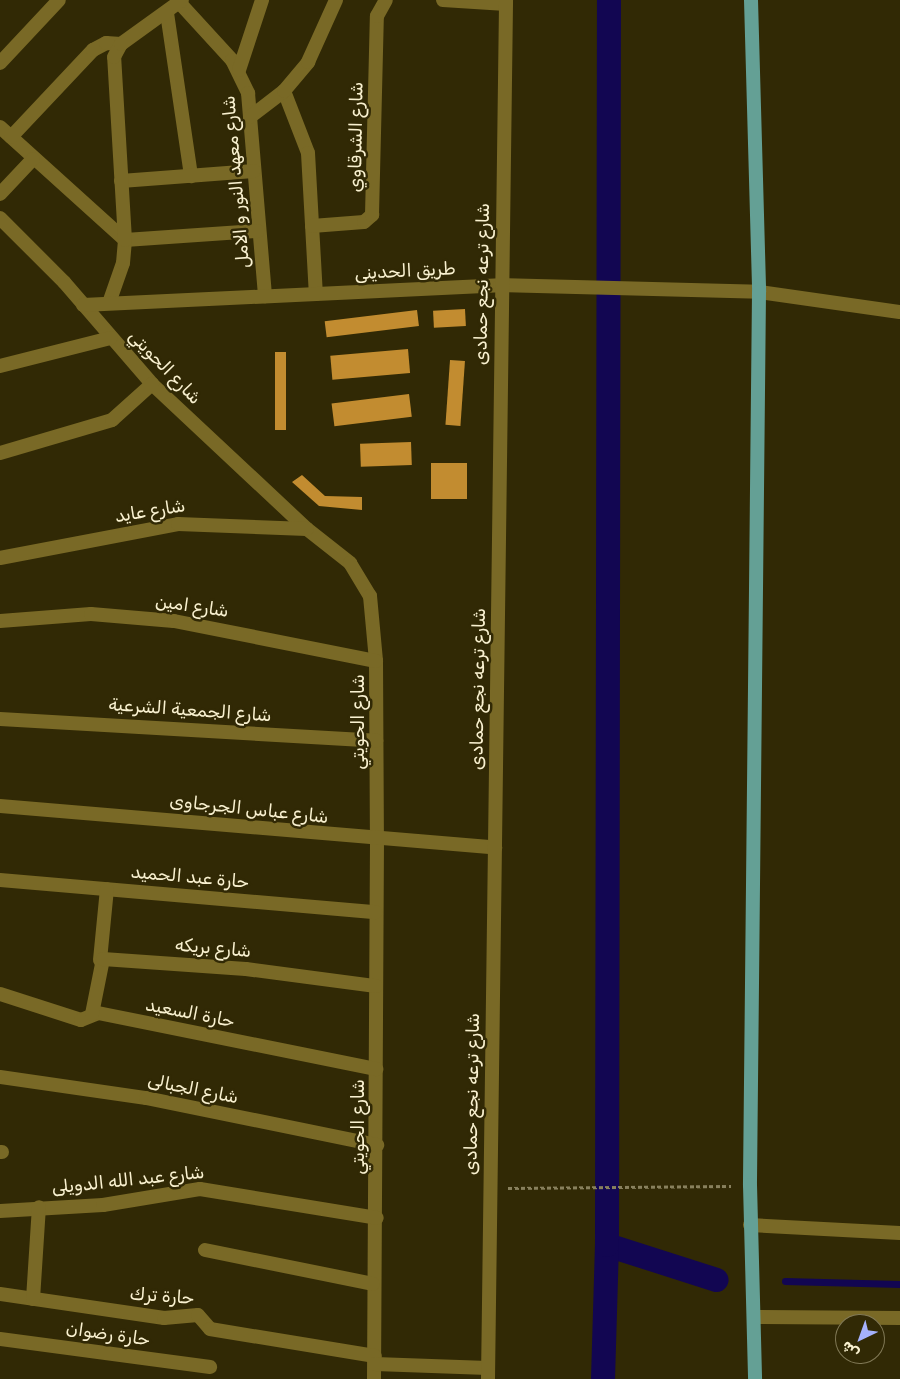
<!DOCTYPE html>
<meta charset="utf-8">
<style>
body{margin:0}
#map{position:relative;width:900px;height:1379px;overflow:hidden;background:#312905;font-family:Rubik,"Noto Sans Arabic",sans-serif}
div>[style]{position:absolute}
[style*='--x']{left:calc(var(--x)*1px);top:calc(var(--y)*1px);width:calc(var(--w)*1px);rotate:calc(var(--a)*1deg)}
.stream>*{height:7px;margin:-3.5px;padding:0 3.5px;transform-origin:3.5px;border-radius:3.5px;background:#120652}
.canal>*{height:24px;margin:-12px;padding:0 12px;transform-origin:12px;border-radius:12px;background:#120652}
.building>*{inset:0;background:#c28c30;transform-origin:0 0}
.path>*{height:3px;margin-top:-1.5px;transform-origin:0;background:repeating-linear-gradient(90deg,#88805d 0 4px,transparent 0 6.5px)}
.minor>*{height:14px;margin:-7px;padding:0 7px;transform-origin:7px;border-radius:7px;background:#796926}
.tertiary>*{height:14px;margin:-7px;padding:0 7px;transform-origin:7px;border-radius:7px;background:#796926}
.primary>*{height:14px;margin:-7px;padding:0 7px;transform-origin:7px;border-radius:7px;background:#64a095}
span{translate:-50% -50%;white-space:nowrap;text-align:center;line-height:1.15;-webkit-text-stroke:5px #312905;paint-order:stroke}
.street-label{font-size:18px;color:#f9f1d0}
.north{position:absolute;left:835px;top:1314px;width:50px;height:50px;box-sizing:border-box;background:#312905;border:1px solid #817956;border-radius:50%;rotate:222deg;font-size:14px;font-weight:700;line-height:20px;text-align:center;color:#f9f1d0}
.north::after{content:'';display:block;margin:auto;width:18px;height:22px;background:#a5b1fc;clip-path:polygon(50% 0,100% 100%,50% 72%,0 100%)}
</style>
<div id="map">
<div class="stream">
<i style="--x:785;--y:1281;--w:115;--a:1.5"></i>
</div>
<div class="canal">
<i style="--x:607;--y:1245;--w:115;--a:17.7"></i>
<i style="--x:603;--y:1379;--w:134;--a:-88.3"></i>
<i style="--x:607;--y:1245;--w:1245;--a:-89.91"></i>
</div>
<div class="building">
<i style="left:465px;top:309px;width:17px;height:32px;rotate:87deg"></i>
<i style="left:417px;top:310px;width:16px;height:93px;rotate:83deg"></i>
<i style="left:408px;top:349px;width:24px;height:78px;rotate:85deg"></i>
<i style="left:275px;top:352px;width:11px;height:78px"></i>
<i style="left:450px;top:360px;width:15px;height:65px;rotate:4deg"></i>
<i style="left:409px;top:394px;width:23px;height:78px;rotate:83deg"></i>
<i style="left:411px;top:442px;width:23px;height:51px;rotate:88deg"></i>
<i style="left:431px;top:463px;width:36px;height:36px"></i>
<i style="clip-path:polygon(302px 475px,325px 496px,362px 497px,362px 510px,319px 506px,292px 482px)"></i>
</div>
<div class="path">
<i style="--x:508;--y:1188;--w:223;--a:-0.5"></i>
</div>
<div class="minor">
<i style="--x:177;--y:0;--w:81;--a:47.5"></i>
<i style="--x:232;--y:60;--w:37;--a:64"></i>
<i style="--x:248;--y:93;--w:204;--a:85.2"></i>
<i style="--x:443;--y:0;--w:63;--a:3.6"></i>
<i style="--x:167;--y:13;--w:165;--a:81.6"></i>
<i style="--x:0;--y:63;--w:86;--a:-46.9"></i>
<i style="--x:239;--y:70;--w:74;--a:-71.8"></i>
<i style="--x:284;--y:91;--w:66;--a:68.8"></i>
<i style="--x:308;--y:153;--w:141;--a:86.8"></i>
<i style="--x:250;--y:117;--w:43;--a:-37.4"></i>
<i style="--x:284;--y:91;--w:38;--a:-50"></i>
<i style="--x:308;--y:62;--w:68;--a:-65.7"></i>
<i style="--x:0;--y:127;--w:169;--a:42.1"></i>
<i style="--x:125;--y:240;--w:133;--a:-3.9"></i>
<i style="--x:11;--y:137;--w:120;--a:-46.7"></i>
<i style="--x:93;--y:50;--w:15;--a:-28"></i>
<i style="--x:106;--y:43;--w:15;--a:4"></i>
<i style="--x:121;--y:181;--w:133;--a:-4.3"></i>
<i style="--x:0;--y:194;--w:48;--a:-46.7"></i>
<i style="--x:0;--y:218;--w:91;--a:45"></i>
<i style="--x:64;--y:282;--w:135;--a:49.2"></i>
<i style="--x:152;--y:384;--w:212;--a:43.1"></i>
<i style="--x:307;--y:529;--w:55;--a:38.3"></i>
<i style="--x:350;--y:563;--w:39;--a:59"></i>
<i style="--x:370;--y:596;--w:65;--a:84.7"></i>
<i style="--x:376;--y:661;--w:180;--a:89.7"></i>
<i style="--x:377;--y:841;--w:538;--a:90.32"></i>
<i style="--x:312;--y:226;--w:52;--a:-4.4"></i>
<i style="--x:364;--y:222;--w:11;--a:-41"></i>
<i style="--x:372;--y:215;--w:199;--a:-88.6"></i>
<i style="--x:377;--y:16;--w:18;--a:-61"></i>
<i style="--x:759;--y:292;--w:142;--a:8.1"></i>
<i style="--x:109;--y:303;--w:42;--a:-70.7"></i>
<i style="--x:123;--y:263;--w:23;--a:-85"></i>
<i style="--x:125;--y:240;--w:183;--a:-93.4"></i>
<i style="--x:114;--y:57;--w:15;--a:-62"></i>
<i style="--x:121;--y:44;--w:75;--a:-35.8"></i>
<i style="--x:0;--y:366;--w:114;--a:-14.2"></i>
<i style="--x:0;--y:453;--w:117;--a:-16.4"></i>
<i style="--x:112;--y:420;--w:54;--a:-42"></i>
<i style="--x:0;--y:558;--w:181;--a:-10.8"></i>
<i style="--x:178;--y:524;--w:129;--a:2.2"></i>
<i style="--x:0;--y:621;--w:91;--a:-4.4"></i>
<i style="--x:91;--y:614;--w:83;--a:4.8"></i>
<i style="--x:174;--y:621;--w:206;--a:11.2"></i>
<i style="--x:0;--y:719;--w:377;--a:3.3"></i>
<i style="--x:0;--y:806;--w:497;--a:4.8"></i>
<i style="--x:0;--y:880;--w:377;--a:4.9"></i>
<i style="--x:100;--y:960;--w:71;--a:-84.4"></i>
<i style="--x:0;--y:994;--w:85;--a:17.8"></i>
<i style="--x:81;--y:1020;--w:18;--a:-22"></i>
<i style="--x:98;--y:1013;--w:284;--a:11.4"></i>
<i style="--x:92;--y:1014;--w:56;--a:-78.7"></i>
<i style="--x:103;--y:959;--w:143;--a:4"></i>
<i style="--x:246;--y:969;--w:131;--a:7.5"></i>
<i style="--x:0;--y:1077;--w:148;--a:8.2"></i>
<i style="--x:146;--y:1098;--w:236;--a:11.5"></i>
<i style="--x:0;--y:1152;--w:2;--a:0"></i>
<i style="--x:0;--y:1211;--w:103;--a:-3.3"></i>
<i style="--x:103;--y:1205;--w:98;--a:-9.4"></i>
<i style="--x:200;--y:1189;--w:179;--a:9.3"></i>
<i style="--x:205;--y:1250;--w:171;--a:11.4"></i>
<i style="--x:0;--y:1294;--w:166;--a:8.3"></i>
<i style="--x:164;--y:1318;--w:34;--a:-5"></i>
<i style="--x:198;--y:1315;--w:18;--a:49"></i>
<i style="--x:210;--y:1329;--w:167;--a:9.3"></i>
<i style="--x:33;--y:1299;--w:92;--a:-86.3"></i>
<i style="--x:755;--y:1317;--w:145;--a:0.4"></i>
<i style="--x:0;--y:1339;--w:212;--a:7.6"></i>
<i style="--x:375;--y:1364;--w:113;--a:2"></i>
</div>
<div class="tertiary">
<i style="--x:83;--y:305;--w:417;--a:-2.7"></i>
<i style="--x:500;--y:285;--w:259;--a:1.5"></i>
<i style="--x:750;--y:1225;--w:150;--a:3.1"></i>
<i style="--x:488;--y:1379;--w:1379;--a:-89.25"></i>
</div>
<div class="primary">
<i style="--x:751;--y:0;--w:292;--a:88.4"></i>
<i style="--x:759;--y:292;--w:893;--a:90.58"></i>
<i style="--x:750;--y:1185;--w:194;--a:88.5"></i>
</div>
<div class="street-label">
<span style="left:356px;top:137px;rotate:-89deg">شارع الشرقاوي</span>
<span style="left:236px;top:182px;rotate:-95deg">شارع معهد النور و الامل</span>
<span style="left:405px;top:271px;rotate:-3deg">طريق الحدينى</span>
<span style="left:482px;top:284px;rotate:-89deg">شارع ترعه نجع حمادى</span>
<span style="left:165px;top:367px;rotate:46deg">شارع الحويتي</span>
<span style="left:150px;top:511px;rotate:-9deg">شارع عايد</span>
<span style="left:192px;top:606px;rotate:8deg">شارع امين</span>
<span style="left:478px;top:689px;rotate:-89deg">شارع ترعه نجع حمادى</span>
<span style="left:190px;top:710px;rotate:4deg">شارع الجمعية الشرعية</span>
<span style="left:358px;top:722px;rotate:-90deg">شارع الحويتي</span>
<span style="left:249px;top:809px;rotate:6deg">شارع عباس الجرجاوى</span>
<span style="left:190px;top:877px;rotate:5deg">حارة عبد الحميد</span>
<span style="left:213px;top:948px;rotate:5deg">شارع بريكه</span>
<span style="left:190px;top:1013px;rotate:11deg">حارة السعيد</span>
<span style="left:193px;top:1089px;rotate:11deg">شارع الجبالى</span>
<span style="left:472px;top:1094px;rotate:-89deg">شارع ترعه نجع حمادى</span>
<span style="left:358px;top:1127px;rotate:-90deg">شارع الحويتي</span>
<span style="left:128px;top:1180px;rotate:-6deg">شارع عبد الله الدويلى</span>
<span style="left:162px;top:1296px;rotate:4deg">حارة ترك</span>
<span style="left:108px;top:1334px;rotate:8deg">حارة رضوان</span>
</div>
<div class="north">ش</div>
</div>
